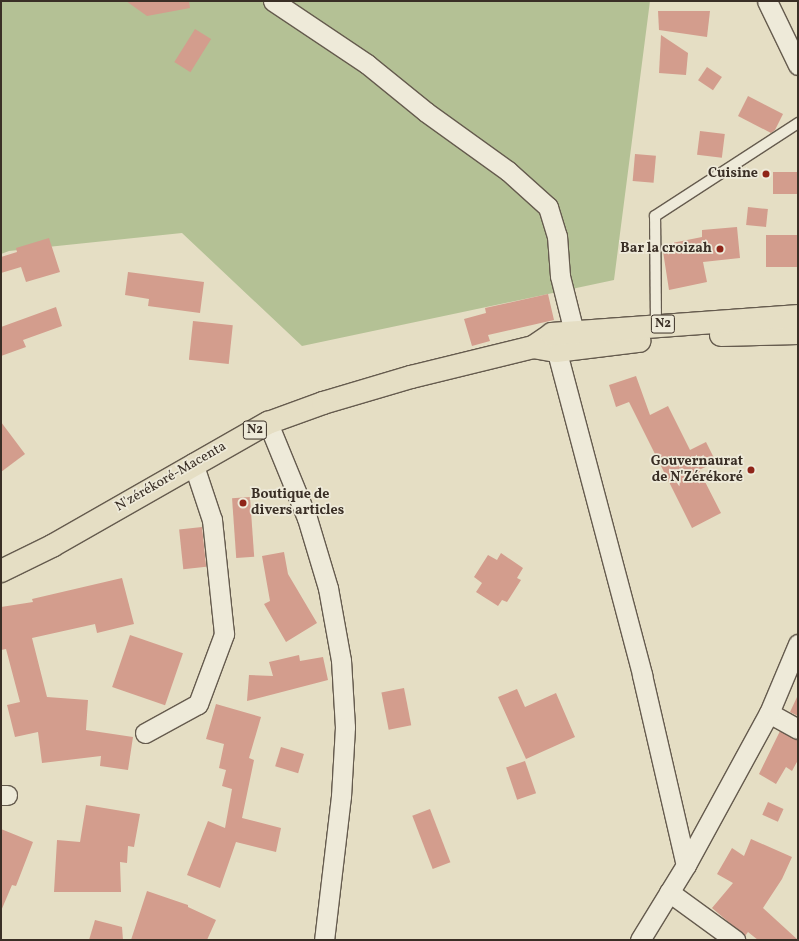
<!DOCTYPE html>
<meta charset="utf-8">
<style>
body{margin:0}
#map{position:relative;width:799px;height:941px;overflow:hidden;background:#e5dec4;font-family:Vollkorn,serif}
div>[style]{position:absolute}
[style*='--x']{left:calc(var(--x)*1px);top:calc(var(--y)*1px);width:calc(var(--w)*1px);rotate:calc(var(--a)*1deg)}
.green>*{inset:0;background:#b4c195}
.building>*{inset:0;background:#d39d8d;transform-origin:0 0}
.roads{filter:drop-shadow(1px 0 #655b4e) drop-shadow(-1px 0 #655b4e) drop-shadow(0 1px #655b4e) drop-shadow(0 -1px #655b4e)}
.lane>*{height:10px;margin:-5px;padding:0 5px;transform-origin:5px;border-radius:5px;background:#eeead9}
.street>*{height:19px;margin:-9.5px;padding:0 9.5px;transform-origin:9.5px;border-radius:9.5px;background:#eeead9}
.highway>*{height:22px;margin:-11px;padding:0 11px;transform-origin:11px;border-radius:11px;background:#e5dec4}
.dots>*{width:11px;height:11px;translate:-50% -50%;box-sizing:border-box;border:2px solid #eeead9;border-radius:50%}
span{translate:-50% -50%;white-space:nowrap;text-align:center;line-height:1.15;-webkit-text-stroke:3.5px #eeead9;paint-order:stroke}
.shield-label span{padding:1px 3px;background:#eeead9;border:1px solid;border-radius:3px;-webkit-text-stroke-width:0}
.shield-label{font-size:13px;color:#3a2f26;font-weight:700}
.poi-label{font-size:14px;color:#3a2f26;font-weight:700}
.right{translate:-100% -50%;text-align:right}
.left{translate:0 -50%;text-align:left}
.street-label{font-size:14px;color:#3a2f26}
.frame{position:absolute;inset:0;border:2px solid #3a2f26;pointer-events:none}
</style>
<div id="map">
<div class="green">
<i style="clip-path:polygon(1px 1px,650px 1px,614px 280px,302px 346px,182px 233px,9px 251px,1px 254px)"></i>
</div>
<div class="building">
<i style="clip-path:polygon(126px 1px,189px 1px,190px 8px,147px 16px)"></i>
<i style="clip-path:polygon(658px 11px,710px 11px,707px 37px,659px 30px)"></i>
<i style="left:195px;top:29px;width:19px;height:39px;rotate:32deg"></i>
<i style="clip-path:polygon(661px 35px,688px 53px,686px 75px,659px 73px)"></i>
<i style="left:707px;top:67px;width:18px;height:16px;rotate:34deg"></i>
<i style="clip-path:polygon(748px 96px,783px 114px,775px 130px,771px 133px,738px 116px)"></i>
<i style="left:700px;top:131px;width:25px;height:24px;rotate:7deg"></i>
<i style="left:635px;top:154px;width:21px;height:27px;rotate:5deg"></i>
<i style="left:773px;top:172px;width:25px;height:22px"></i>
<i style="left:748px;top:207px;width:20px;height:18px;rotate:6deg"></i>
<i style="clip-path:polygon(737px 227px,740px 258px,703px 262px,707px 282px,669px 290px,662px 245px,702px 237px,702px 230px)"></i>
<i style="left:798px;top:235px;width:32px;height:32px;rotate:90deg"></i>
<i style="clip-path:polygon(49px 238px,60px 272px,26px 282px,21px 267px,1px 273px,1px 257px,17px 252px,16px 248px)"></i>
<i style="clip-path:polygon(128px 272px,204px 282px,200px 313px,148px 306px,149px 299px,125px 295px)"></i>
<i style="clip-path:polygon(548px 294px,554px 320px,488px 335px,490px 341px,472px 346px,464px 319px,486px 313px,485px 308px)"></i>
<i style="clip-path:polygon(56px 307px,62px 326px,23px 340px,26px 347px,1px 356px,1px 327px)"></i>
<i style="left:193px;top:321px;width:40px;height:39px;rotate:6deg"></i>
<i style="clip-path:polygon(636px 376px,650px 415px,668px 406px,690px 450px,706px 442px,716px 462px,699px 470px,721px 513px,692px 528px,629px 402px,616px 407px,609px 385px)"></i>
<i style="clip-path:polygon(1px 422px,25px 454px,1px 472px)"></i>
<i style="left:250px;top:497px;width:60px;height:18px;rotate:86deg"></i>
<i style="left:202px;top:527px;width:40px;height:23px;rotate:84deg"></i>
<i style="clip-path:polygon(284px 552px,288px 574px,317px 623px,286px 642px,264px 604px,270px 601px,262px 556px)"></i>
<i style="clip-path:polygon(501px 553px,523px 568px,517px 578px,521px 580px,507px 602px,502px 600px,498px 606px,476px 592px,482px 583px,474px 577px,488px 555px,497px 560px)"></i>
<i style="clip-path:polygon(122px 578px,134px 624px,97px 633px,95px 624px,32px 638px,47px 697px,88px 700px,86px 730px,133px 737px,128px 770px,100px 766px,101px 756px,42px 763px,38px 732px,15px 737px,7px 705px,20px 702px,6px 649px,1px 650px,1px 607px,33px 602px,32px 599px)"></i>
<i style="left:130px;top:635px;width:56px;height:55px;rotate:19deg"></i>
<i style="clip-path:polygon(299px 655px,300px 661px,323px 657px,328px 680px,247px 701px,249px 675px,273px 676px,269px 662px)"></i>
<i style="left:404px;top:688px;width:38px;height:23px;rotate:79deg"></i>
<i style="clip-path:polygon(517px 689px,525px 707px,556px 693px,575px 737px,526px 759px,498px 697px)"></i>
<i style="clip-path:polygon(798px 695px,798px 716px,790px 712px)"></i>
<i style="clip-path:polygon(216px 704px,261px 717px,249px 758px,254px 760px,242px 818px,281px 828px,276px 852px,236px 842px,220px 888px,187px 875px,208px 821px,225px 828px,232px 789px,222px 786px,226px 770px,219px 768px,224px 744px,206px 739px)"></i>
<i style="clip-path:polygon(780px 731px,798px 740px,798px 760px,792px 771px,786px 767px,776px 784px,759px 774px)"></i>
<i style="left:281px;top:747px;width:24px;height:20px;rotate:17deg"></i>
<i style="left:525px;top:761px;width:34px;height:20px;rotate:71deg"></i>
<i style="left:768px;top:802px;width:17px;height:14px;rotate:24deg"></i>
<i style="clip-path:polygon(86px 805px,140px 814px,134px 847px,128px 846px,127px 863px,120px 862px,121px 892px,54px 892px,57px 840px,80px 842px)"></i>
<i style="left:430px;top:809px;width:57px;height:19px;rotate:69deg"></i>
<i style="clip-path:polygon(1px 829px,33px 842px,16px 886px,12px 885px,1px 911px)"></i>
<i style="clip-path:polygon(751px 839px,792px 857px,782px 879px,763px 908px,798px 940px,758px 940px,748px 932px,745px 936px,712px 908px,733px 883px,717px 874px,732px 848px,744px 856px)"></i>
<i style="clip-path:polygon(147px 891px,188px 905px,188px 907px,216px 920px,207px 940px,131px 940px)"></i>
<i style="clip-path:polygon(95px 920px,122px 927px,123px 940px,89px 940px)"></i>
</div>
<div class="roads">
<div class="lane">
<i style="--x:656;--y:325;--w:109;--a:-90.5"></i>
<i style="--x:655;--y:216;--w:171;--a:-33"></i>
</div>
<div class="street">
<i style="--x:273;--y:1;--w:113;--a:33.8"></i>
<i style="--x:367;--y:64;--w:76;--a:39.1"></i>
<i style="--x:426;--y:112;--w:101;--a:35.7"></i>
<i style="--x:508;--y:171;--w:54;--a:42"></i>
<i style="--x:548;--y:207;--w:30;--a:73"></i>
<i style="--x:557;--y:236;--w:40;--a:85.7"></i>
<i style="--x:560;--y:276;--w:58;--a:76"></i>
<i style="--x:767;--y:1;--w:71;--a:64.2"></i>
<i style="--x:553;--y:337;--w:350;--a:75.2"></i>
<i style="--x:642;--y:675;--w:195;--a:77"></i>
<i style="--x:268;--y:423;--w:103;--a:67.7"></i>
<i style="--x:307;--y:518;--w:73;--a:73.3"></i>
<i style="--x:328;--y:588;--w:73;--a:79.8"></i>
<i style="--x:341;--y:660;--w:67;--a:86.6"></i>
<i style="--x:345;--y:727;--w:69;--a:93.3"></i>
<i style="--x:341;--y:796;--w:145;--a:96.7"></i>
<i style="--x:769;--y:713;--w:33;--a:29"></i>
<i style="--x:145;--y:733;--w:60;--a:-28.7"></i>
<i style="--x:198;--y:704;--w:75;--a:-69.6"></i>
<i style="--x:224;--y:634;--w:115;--a:-96"></i>
<i style="--x:212;--y:520;--w:60;--a:-108.4"></i>
<i style="--x:1;--y:795;--w:6;--a:0"></i>
<i style="--x:669;--y:892;--w:82;--a:36"></i>
<i style="--x:640;--y:940;--w:88;--a:-58.5"></i>
<i style="--x:686;--y:865;--w:173;--a:-61.4"></i>
<i style="--x:769;--y:713;--w:75;--a:-67.2"></i>
</div>
<div class="highway">
<i style="--x:721;--y:335;--w:77;--a:-1.5"></i>
<i style="--x:533;--y:347;--w:23;--a:10"></i>
<i style="--x:556;--y:351;--w:84;--a:-6.9"></i>
<i style="--x:1;--y:571;--w:57;--a:-26.1"></i>
<i style="--x:52;--y:546;--w:249;--a:-29.7"></i>
<i style="--x:268;--y:423;--w:59;--a:-20"></i>
<i style="--x:323;--y:403;--w:92;--a:-16.5"></i>
<i style="--x:411;--y:377;--w:126;--a:-13.8"></i>
<i style="--x:533;--y:347;--w:23;--a:-34"></i>
<i style="--x:552;--y:334;--w:247;--a:-4.2"></i>
</div>
</div>
<div class="dots">
<i style="left:766px;top:174px;background:#8f2418"></i>
<i style="left:720px;top:249px;background:#8f2418"></i>
<i style="left:751px;top:470px;background:#8f2418"></i>
<i style="left:243px;top:503px;background:#8f2418"></i>
</div>
<div class="shield-label">
<span style="left:663px;top:324px">N2</span>
<span style="left:255px;top:430px">N2</span>
</div>
<div class="poi-label">
<span class="right" style="left:758px;top:174px">Cuisine</span>
<span class="right" style="left:712px;top:249px">Bar la croizah</span>
<span class="right" style="left:743px;top:470px">Gouvernaurat<br>de N'Zérékoré</span>
<span class="left" style="left:251px;top:503px">Boutique de<br>divers articles</span>
</div>
<div class="street-label">
<span style="left:171px;top:477px;rotate:-30deg">N'zérékoré-Macenta</span>
</div>
<div class="frame"></div>
</div>
